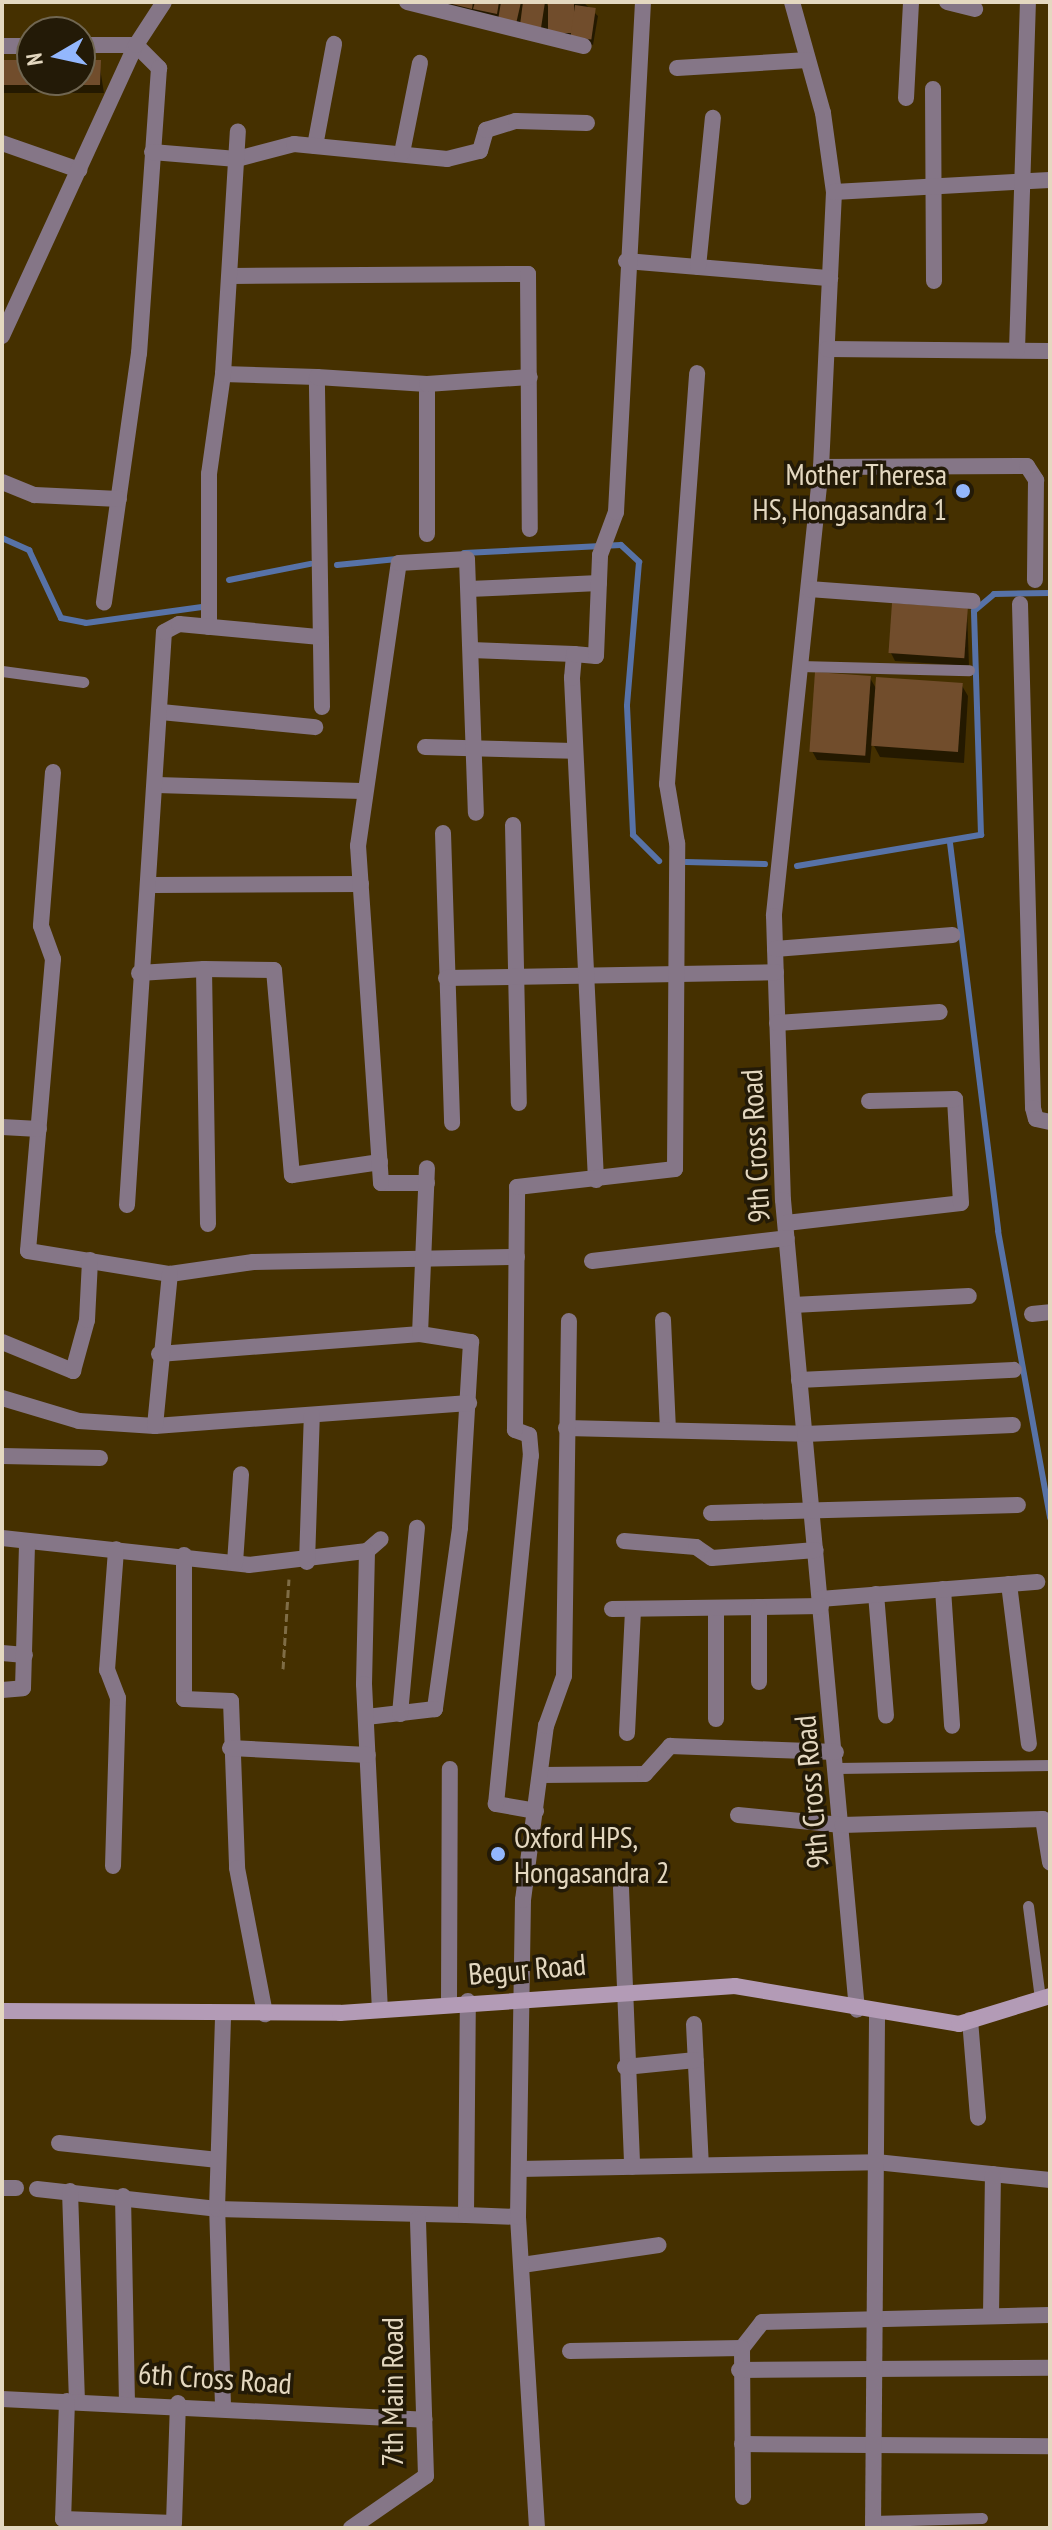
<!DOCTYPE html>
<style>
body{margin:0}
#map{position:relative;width:1052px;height:2530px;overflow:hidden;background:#453000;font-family:"PT Sans Narrow",sans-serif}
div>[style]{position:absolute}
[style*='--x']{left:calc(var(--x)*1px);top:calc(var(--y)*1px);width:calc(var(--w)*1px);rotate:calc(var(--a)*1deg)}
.shadow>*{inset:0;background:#0007}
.stream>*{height:6px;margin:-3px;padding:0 3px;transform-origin:3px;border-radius:3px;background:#5772a7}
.building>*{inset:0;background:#714d2c;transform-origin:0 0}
.path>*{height:3px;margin-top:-1.5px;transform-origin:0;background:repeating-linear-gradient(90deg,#7f6d46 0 8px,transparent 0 12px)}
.service>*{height:11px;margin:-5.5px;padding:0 5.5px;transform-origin:5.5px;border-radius:5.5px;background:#857687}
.minor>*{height:16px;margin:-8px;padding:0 8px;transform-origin:8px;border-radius:8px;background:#857687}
.tertiary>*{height:16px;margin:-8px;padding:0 8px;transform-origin:8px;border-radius:8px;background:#857687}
.secondary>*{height:16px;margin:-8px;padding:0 8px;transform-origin:8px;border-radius:8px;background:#b39bb6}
.dots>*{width:22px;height:22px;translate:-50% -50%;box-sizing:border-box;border:4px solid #231a07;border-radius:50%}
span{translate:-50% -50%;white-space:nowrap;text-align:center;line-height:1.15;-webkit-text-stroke:7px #231a07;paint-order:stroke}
.poi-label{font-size:30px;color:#e4d8c0}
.right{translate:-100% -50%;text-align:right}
.left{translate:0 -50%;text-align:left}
.street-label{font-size:30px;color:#e4d8c0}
.frame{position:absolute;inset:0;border:4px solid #e4d8c0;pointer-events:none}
.north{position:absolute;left:16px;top:16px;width:80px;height:80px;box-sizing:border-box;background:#231a07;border:2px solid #706651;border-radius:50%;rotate:261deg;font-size:22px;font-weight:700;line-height:32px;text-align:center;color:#e4d8c0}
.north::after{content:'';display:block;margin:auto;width:28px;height:36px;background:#93b7fd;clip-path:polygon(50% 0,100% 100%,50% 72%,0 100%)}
</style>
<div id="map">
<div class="shadow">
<i style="clip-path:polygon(430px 2px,546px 2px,549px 9px,550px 2px,583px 2px,598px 16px,593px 45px)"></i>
<i style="clip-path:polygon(2px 62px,32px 62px,32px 80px,80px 80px,80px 62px,99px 62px,104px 93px,2px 93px)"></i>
<i style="clip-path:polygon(967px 610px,969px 666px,895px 661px,891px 653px)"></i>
<i style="clip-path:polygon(870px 678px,877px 690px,961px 684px,968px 696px,964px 763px,880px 757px,872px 742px,870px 763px,817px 760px,812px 751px)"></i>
</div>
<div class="stream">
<i style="--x:2;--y:538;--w:30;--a:24"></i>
<i style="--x:29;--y:550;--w:75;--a:64.8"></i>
<i style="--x:61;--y:618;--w:25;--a:11"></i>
<i style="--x:86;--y:623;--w:117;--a:-7.9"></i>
<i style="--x:464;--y:553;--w:157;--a:-2.9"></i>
<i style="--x:621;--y:545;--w:25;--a:43"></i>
<i style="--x:639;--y:562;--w:144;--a:94.8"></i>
<i style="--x:627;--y:706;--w:129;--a:87.3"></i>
<i style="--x:633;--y:835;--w:37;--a:45"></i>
<i style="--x:337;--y:565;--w:60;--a:-5.7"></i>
<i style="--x:229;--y:580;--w:83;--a:-11.2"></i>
<i style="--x:950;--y:843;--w:391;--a:82.9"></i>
<i style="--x:998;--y:1231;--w:292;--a:79.7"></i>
<i style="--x:686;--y:862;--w:79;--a:1.5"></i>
<i style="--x:797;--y:866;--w:187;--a:-9.6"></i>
<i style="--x:981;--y:835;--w:224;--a:-91.8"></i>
<i style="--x:974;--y:611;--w:26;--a:-40"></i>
<i style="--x:994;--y:594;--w:56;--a:-1"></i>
</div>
<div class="building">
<i style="clip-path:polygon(444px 2px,473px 2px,472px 9px)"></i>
<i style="clip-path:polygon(475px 2px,499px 2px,497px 14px,473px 9px)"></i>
<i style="clip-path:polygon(501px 2px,521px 2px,516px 24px,498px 20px)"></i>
<i style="clip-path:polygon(523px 2px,545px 2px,541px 28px,520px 25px)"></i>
<i style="left:548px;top:2px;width:26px;height:31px"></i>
<i style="left:575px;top:5px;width:21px;height:32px;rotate:8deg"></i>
<i style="clip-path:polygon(2px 60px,32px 60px,32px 80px,80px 80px,80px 60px,101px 60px,100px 85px,2px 85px)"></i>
<i style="left:892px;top:603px;width:76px;height:50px;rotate:4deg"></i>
<i style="left:815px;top:672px;width:56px;height:80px;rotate:4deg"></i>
<i style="left:876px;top:677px;width:87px;height:69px;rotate:4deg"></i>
</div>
<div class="path">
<i style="--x:283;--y:1669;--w:90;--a:-86.2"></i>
</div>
<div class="service">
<i style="--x:800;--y:666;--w:169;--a:1.4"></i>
<i style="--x:2;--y:671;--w:82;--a:7.7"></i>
<i style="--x:837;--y:1768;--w:213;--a:-0.8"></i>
<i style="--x:1028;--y:1906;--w:94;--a:82.6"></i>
<i style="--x:873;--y:2521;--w:109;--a:-1.6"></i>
</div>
<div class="minor">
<i style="--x:407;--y:2;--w:182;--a:14"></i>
<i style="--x:792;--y:2;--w:115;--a:74.4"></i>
<i style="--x:823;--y:113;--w:80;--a:82.1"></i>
<i style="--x:834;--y:192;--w:275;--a:92.7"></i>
<i style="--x:821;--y:467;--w:451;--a:96"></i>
<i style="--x:774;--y:916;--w:284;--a:88.2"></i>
<i style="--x:783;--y:1200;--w:813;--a:84.78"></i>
<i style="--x:947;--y:2;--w:29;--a:14"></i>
<i style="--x:80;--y:45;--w:56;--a:0"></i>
<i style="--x:136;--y:45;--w:33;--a:45"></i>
<i style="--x:159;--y:68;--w:286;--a:94"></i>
<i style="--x:139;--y:353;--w:252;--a:98"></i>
<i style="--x:2;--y:46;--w:30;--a:0"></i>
<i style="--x:677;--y:68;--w:131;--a:-3.5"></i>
<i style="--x:933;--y:89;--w:192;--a:89.7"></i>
<i style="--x:906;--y:98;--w:96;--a:-87"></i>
<i style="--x:2;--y:143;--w:82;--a:19.3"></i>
<i style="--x:315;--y:146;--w:104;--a:-79.4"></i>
<i style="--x:152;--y:152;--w:85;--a:4.7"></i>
<i style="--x:237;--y:159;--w:59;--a:-14.7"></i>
<i style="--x:294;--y:144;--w:154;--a:5.6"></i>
<i style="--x:447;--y:159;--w:34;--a:-14"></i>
<i style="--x:480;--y:151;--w:22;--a:-74"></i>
<i style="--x:486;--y:130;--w:31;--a:-17"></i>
<i style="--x:516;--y:121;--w:71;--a:1.6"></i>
<i style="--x:402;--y:153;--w:92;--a:-78.7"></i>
<i style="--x:834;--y:192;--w:216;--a:-3.2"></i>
<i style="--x:626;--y:261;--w:205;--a:4.8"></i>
<i style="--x:698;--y:267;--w:150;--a:-84.3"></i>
<i style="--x:231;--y:276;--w:297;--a:-0.4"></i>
<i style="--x:528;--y:274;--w:255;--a:89.6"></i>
<i style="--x:827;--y:349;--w:223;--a:0.5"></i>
<i style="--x:1017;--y:350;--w:348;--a:-88.2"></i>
<i style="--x:223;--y:374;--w:94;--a:1.8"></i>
<i style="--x:427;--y:384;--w:150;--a:90"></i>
<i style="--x:821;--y:467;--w:206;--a:-0.3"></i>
<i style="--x:1027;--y:466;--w:17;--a:57"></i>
<i style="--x:1036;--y:480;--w:100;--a:90.6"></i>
<i style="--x:2;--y:482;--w:35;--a:22"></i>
<i style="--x:35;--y:495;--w:84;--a:2.7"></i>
<i style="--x:469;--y:589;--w:130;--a:-2.6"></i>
<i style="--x:809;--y:589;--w:164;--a:4.2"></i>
<i style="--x:1020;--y:604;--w:504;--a:88.52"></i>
<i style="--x:1033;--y:1108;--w:11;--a:75"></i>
<i style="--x:1036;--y:1119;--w:14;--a:12"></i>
<i style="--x:209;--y:627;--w:153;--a:-90"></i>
<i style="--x:209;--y:474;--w:101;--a:-82"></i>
<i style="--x:223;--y:374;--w:243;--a:-86.5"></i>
<i style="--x:471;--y:650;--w:103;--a:2.2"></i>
<i style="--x:322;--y:707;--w:330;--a:-90.9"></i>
<i style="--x:317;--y:377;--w:110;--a:3.6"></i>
<i style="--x:427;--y:384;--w:103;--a:-3.9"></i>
<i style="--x:161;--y:712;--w:155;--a:5.6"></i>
<i style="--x:425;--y:747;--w:148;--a:1.5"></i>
<i style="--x:53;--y:772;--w:154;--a:94.5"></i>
<i style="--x:41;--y:926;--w:35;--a:70"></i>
<i style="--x:53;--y:959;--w:293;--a:94.9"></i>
<i style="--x:28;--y:1251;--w:144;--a:9.2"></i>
<i style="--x:170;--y:1274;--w:84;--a:-8.2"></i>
<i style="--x:253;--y:1262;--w:264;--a:-1.1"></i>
<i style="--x:157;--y:785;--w:205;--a:1.7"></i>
<i style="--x:513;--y:825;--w:278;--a:88.8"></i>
<i style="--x:443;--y:833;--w:290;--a:88.2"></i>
<i style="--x:153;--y:885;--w:208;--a:-0.3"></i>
<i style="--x:775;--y:949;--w:178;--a:-4.5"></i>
<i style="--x:204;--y:969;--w:70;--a:0.8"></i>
<i style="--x:274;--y:970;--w:206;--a:85"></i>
<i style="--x:292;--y:1175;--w:89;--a:-8.4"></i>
<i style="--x:139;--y:973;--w:65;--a:-3.5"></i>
<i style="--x:204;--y:969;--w:255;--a:89.1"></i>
<i style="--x:446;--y:978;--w:330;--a:-1"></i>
<i style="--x:777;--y:1023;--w:163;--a:-3.9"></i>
<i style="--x:2;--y:1127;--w:37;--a:3"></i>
<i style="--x:596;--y:1180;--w:503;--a:-92.74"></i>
<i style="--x:572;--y:678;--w:24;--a:-85"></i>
<i style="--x:574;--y:654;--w:22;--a:5"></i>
<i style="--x:596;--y:656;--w:101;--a:-87.7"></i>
<i style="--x:600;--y:555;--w:46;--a:-69.6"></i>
<i style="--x:616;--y:512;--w:511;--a:-86.97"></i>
<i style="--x:427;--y:1183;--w:46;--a:180"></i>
<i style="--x:381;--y:1183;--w:338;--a:-93.9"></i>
<i style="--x:358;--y:846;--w:286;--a:-81.8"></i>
<i style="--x:399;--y:563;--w:68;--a:-3.4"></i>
<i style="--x:467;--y:559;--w:254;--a:88"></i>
<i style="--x:127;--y:1205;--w:574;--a:-86.31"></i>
<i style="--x:164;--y:632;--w:17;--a:-28"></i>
<i style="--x:179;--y:624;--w:142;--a:5.3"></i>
<i style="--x:786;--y:1223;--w:176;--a:-6.5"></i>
<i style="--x:961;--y:1203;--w:104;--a:-93.3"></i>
<i style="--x:955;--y:1099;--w:86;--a:178.7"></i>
<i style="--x:592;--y:1261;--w:196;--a:-6.7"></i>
<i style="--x:793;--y:1305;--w:176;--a:-2.9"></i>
<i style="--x:1032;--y:1314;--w:18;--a:-6"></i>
<i style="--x:663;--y:1320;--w:110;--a:87.4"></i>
<i style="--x:420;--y:1334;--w:166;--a:-87.6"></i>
<i style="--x:2;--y:1342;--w:77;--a:22.2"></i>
<i style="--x:73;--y:1371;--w:53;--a:-74.6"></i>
<i style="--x:87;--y:1320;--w:60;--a:-87.1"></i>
<i style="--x:159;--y:1354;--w:262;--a:-4.4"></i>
<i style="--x:420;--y:1334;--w:52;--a:8.9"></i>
<i style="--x:471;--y:1342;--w:186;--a:93.4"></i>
<i style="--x:460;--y:1528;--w:183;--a:97.9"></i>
<i style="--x:435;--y:1709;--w:69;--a:173.4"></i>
<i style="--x:799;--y:1380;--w:215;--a:-2.7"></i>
<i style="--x:2;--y:1398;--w:80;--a:16.6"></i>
<i style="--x:79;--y:1421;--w:76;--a:3.8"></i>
<i style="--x:155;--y:1426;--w:315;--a:-4.2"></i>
<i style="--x:155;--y:1426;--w:153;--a:-84.4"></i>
<i style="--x:566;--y:1428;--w:239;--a:1.4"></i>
<i style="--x:805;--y:1434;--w:208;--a:-2.5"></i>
<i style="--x:2;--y:1456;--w:98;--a:1.2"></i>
<i style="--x:711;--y:1513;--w:307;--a:-1.5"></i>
<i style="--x:2;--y:1538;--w:248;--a:6.2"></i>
<i style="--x:249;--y:1565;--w:119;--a:-6.8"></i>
<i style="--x:367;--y:1551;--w:18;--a:-41"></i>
<i style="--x:624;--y:1541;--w:72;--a:4.8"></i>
<i style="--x:696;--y:1547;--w:19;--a:35"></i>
<i style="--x:712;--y:1558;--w:104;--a:-4.4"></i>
<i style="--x:367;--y:1551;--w:133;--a:91.3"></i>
<i style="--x:364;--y:1684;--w:325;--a:87.2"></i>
<i style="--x:184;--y:1555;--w:144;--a:90"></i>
<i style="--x:184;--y:1699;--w:47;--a:2.4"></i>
<i style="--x:231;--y:1701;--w:167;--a:87.9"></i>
<i style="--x:237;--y:1868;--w:149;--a:79.1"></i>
<i style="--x:307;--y:1562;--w:147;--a:-88.1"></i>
<i style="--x:235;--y:1563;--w:89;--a:-86.1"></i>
<i style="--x:1009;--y:1584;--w:161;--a:82.9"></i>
<i style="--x:943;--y:1589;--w:137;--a:86.2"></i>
<i style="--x:876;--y:1594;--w:122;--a:85.3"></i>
<i style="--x:820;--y:1599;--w:218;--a:-4.5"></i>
<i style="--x:716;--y:1608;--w:111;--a:90"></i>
<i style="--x:612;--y:1609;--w:209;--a:-0.8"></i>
<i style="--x:2;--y:1653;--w:23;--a:5"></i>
<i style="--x:759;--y:1682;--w:75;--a:-90"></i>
<i style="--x:2;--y:1690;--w:21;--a:-5"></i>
<i style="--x:23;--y:1688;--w:146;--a:-88.4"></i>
<i style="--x:400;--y:1714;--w:187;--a:-84.8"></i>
<i style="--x:627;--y:1733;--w:124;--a:-87.2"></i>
<i style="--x:230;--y:1748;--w:138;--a:2.9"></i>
<i style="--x:542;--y:1775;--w:103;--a:-0.6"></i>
<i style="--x:645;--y:1774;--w:38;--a:-48"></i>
<i style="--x:670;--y:1746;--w:166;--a:2.1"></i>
<i style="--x:536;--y:1811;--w:41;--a:-170.1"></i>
<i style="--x:496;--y:1804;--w:350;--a:-84.3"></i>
<i style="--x:531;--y:1456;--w:21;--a:-95"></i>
<i style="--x:529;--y:1435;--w:15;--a:-160"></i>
<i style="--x:515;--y:1430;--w:243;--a:-89.5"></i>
<i style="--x:517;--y:1187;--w:159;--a:-6.5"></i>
<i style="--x:675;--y:1169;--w:326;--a:-89.6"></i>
<i style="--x:677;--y:843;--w:60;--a:-99.6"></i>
<i style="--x:667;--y:784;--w:412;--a:-85.8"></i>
<i style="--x:738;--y:1815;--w:104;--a:5.5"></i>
<i style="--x:842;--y:1825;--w:201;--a:-1.7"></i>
<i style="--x:1043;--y:1819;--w:44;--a:80.8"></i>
<i style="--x:113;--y:1866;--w:168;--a:-88.3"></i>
<i style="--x:118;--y:1698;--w:30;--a:-111"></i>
<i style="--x:107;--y:1670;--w:121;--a:-85.7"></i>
<i style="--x:621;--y:1888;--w:279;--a:87.7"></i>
<i style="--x:449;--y:2003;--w:234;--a:-89.8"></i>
<i style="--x:970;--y:2020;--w:98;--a:85.3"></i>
<i style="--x:694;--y:2024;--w:141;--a:87.2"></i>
<i style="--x:625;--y:2067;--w:71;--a:-5.6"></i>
<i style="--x:59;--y:2143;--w:160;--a:6.1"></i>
<i style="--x:519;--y:2169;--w:357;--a:-1.1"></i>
<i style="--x:876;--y:2162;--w:175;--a:5.9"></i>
<i style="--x:2;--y:2188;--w:14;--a:0"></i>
<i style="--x:37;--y:2189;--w:181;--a:6.3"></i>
<i style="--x:217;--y:2209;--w:249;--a:1.4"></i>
<i style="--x:466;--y:2215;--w:214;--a:-89.5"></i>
<i style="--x:70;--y:2191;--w:209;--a:88.1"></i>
<i style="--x:123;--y:2196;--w:204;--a:88.9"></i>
<i style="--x:466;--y:2215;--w:52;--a:2.2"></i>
<i style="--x:522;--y:2265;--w:138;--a:-8.3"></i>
<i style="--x:991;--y:2315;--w:141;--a:-89.2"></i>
<i style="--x:742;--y:2348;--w:33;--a:-52"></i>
<i style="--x:762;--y:2322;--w:288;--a:-1.4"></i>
<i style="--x:570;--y:2351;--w:172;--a:-1"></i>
<i style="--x:742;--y:2348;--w:149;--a:89.6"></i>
<i style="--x:739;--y:2370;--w:311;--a:-0.4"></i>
<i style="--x:2;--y:2399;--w:423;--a:2.8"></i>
<i style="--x:67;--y:2401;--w:118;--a:91.9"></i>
<i style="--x:63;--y:2519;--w:111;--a:2.1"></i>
<i style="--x:174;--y:2523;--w:120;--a:-88.1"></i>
<i style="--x:223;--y:2406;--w:197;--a:-91.7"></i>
<i style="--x:217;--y:2209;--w:194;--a:-88.2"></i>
<i style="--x:742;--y:2444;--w:308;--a:0.4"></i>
<i style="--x:351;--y:2528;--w:91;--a:-34.7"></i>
<i style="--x:426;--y:2476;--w:257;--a:-91.8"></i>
<i style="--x:537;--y:2528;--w:312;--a:-93.5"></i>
<i style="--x:518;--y:2217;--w:317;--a:-89.1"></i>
<i style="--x:523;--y:1900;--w:176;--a:-82.5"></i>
<i style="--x:546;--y:1726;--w:53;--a:-70.2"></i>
<i style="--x:564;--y:1676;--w:355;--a:-89.2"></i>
<i style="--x:873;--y:2528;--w:515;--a:-89.55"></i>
</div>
<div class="tertiary">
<i style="--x:2;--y:336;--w:320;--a:-65.3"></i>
<i style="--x:136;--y:45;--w:51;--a:-56.9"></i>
</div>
<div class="secondary">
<i style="--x:2;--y:2011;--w:338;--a:0.3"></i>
<i style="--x:340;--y:2013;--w:396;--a:-3.9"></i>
<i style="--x:735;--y:1986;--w:227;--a:9.6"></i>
<i style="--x:959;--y:2024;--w:95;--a:-17.1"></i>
</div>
<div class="dots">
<i style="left:963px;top:491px;background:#93b7fd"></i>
<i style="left:498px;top:1854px;background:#93b7fd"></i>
</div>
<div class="poi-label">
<span class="right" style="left:947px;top:491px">Mother Theresa<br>HS, Hongasandra 1</span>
<span class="left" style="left:514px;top:1854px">Oxford HPS,<br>Hongasandra 2</span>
</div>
<div class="street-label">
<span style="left:755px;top:1146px;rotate:-93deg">9th Cross Road</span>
<span style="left:811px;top:1792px;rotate:-95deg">9th Cross Road</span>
<span style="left:527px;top:1969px;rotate:-5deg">Begur Road</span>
<span style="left:215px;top:2378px;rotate:4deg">6th Cross Road</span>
<span style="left:392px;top:2392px;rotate:-90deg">7th Main Road</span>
</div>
<div class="frame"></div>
<div class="north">N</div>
</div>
